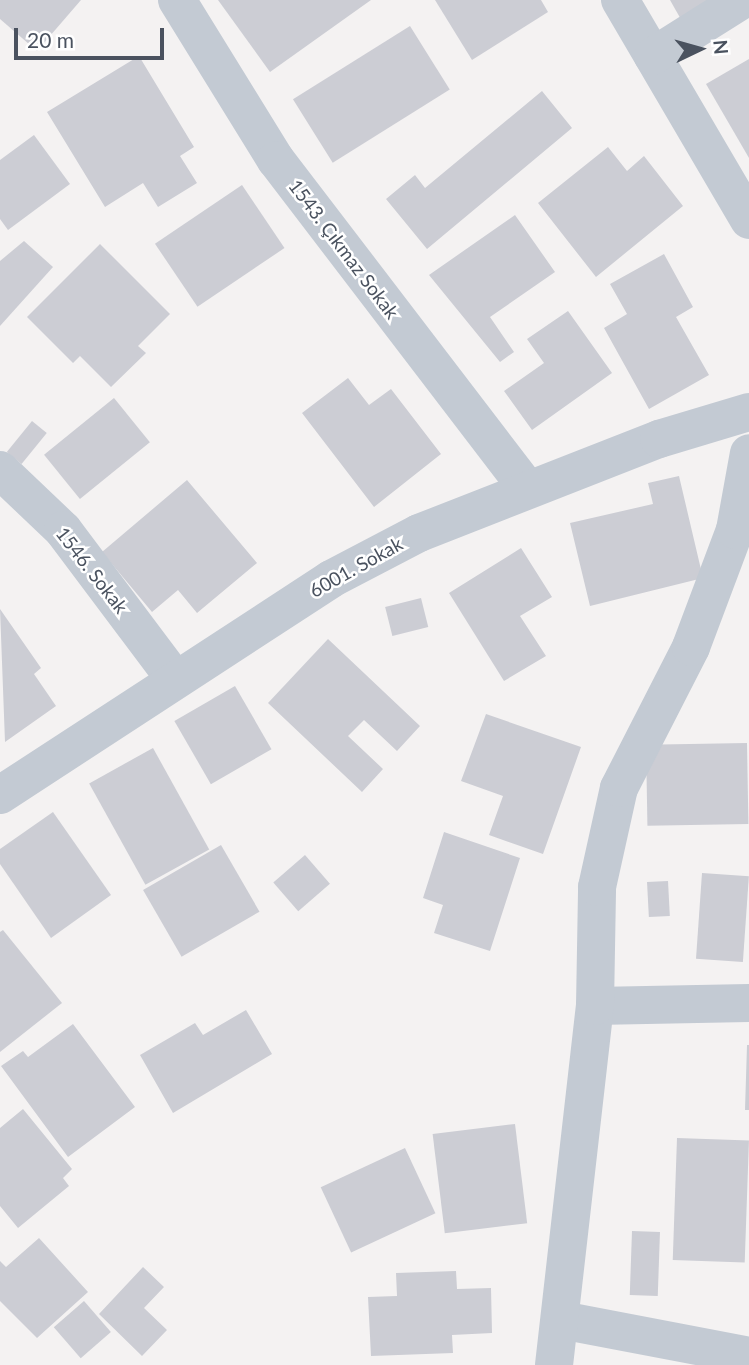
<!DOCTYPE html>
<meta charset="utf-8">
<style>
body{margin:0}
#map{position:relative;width:749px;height:1365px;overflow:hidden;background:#f4f2f2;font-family:Lato,sans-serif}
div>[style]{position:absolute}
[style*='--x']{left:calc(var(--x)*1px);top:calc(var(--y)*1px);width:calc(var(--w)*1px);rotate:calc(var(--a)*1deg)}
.building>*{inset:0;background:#cccdd4;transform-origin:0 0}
.minor>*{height:38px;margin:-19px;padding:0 19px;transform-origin:19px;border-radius:19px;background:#c3cad3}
.tertiary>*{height:38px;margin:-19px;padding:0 19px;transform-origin:19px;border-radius:19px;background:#c3cad3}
span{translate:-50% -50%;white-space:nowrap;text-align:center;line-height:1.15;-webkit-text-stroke:5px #fff;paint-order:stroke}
.street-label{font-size:19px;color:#4a525f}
.north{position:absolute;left:665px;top:14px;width:70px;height:70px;-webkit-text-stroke:5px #fff;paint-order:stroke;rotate:85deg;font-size:19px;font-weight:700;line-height:28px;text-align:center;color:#4a525f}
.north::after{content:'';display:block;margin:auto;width:24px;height:32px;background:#4a525f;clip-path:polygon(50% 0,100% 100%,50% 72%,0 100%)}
.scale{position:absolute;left:14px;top:28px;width:150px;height:32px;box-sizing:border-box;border:4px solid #4a525f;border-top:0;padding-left:9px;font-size:21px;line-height:24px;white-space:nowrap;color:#4a525f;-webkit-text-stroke:5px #fff;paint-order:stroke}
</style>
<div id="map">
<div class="building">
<i style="clip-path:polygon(0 0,81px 0,37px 51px,0 19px)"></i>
<i style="clip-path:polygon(218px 0,371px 0,270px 72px)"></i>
<i style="clip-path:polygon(435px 0,541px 0,548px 12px,472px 60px)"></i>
<i style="clip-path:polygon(670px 0,723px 0,683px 23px)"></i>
<i style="left:410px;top:26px;width:75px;height:138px;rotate:58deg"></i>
<i style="clip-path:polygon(139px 56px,194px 147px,180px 156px,197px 183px,158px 207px,143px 183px,105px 207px,47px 112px)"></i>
<i style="clip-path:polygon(749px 59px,749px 158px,706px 84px)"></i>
<i style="clip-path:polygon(542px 91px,572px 128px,427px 249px,386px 199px,415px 175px,425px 188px)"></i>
<i style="clip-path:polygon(34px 135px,70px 184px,8px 230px,0 219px,0 160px)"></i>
<i style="clip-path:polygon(608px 147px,627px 171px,644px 156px,683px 206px,596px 277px,538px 203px)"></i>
<i style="left:242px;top:185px;width:76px;height:105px;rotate:56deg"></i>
<i style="clip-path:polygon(515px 215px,555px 272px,490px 317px,514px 352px,500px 362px,429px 275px)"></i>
<i style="clip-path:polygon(24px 241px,53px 267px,0 326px,0 261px)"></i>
<i style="clip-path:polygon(100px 244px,170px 314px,138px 346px,146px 353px,111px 387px,80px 356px,73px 363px,27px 317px)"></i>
<i style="clip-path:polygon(664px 254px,693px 307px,676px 317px,709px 375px,649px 409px,604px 328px,627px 314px,610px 284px)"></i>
<i style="clip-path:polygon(568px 311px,612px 373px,532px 430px,504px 391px,544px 363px,527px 339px)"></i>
<i style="clip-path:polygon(348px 378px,369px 405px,391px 389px,441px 454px,374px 507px,302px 413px)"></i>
<i style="left:114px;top:398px;width:57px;height:90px;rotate:51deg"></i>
<i style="left:32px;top:421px;width:19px;height:40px;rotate:39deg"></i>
<i style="clip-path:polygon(679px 476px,703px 578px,590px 606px,570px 523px,653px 504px,648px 483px)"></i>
<i style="clip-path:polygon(187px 480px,257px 563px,197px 613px,178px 590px,152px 612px,102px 552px)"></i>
<i style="clip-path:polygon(521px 548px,552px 597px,520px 616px,546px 656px,504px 681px,449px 593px)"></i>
<i style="left:421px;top:598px;width:30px;height:37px;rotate:76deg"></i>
<i style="clip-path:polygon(0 609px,41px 668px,34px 674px,56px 706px,5px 742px)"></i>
<i style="clip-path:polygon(328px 639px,420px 726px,397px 751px,364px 720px,348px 736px,383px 769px,362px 792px,268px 703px)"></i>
<i style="left:235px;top:686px;width:73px;height:70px;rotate:60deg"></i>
<i style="clip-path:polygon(486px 714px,581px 747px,543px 854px,489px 835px,503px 796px,461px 781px)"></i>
<i style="left:747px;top:743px;width:81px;height:101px;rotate:89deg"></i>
<i style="left:153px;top:748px;width:116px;height:73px;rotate:61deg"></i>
<i style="clip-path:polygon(53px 812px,111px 895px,51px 938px,0 864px,0 849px)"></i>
<i style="clip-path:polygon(444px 832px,520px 858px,490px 951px,434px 933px,443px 905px,423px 898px)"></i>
<i style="left:221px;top:845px;width:77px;height:90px;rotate:60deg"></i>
<i style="left:305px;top:855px;width:38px;height:42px;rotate:49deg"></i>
<i style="left:702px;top:873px;width:47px;height:86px;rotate:4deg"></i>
<i style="left:668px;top:881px;width:35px;height:21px;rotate:87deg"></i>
<i style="clip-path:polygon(3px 930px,62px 1003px,0 1052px,0 932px)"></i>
<i style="clip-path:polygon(246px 1010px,272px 1054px,173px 1113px,140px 1055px,195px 1023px,203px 1035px)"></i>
<i style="clip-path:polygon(73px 1024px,135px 1107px,68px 1157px,1px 1066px,23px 1051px,28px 1057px)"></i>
<i style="clip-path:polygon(747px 1045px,749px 1045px,749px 1110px,745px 1110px)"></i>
<i style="clip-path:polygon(23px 1109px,72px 1169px,63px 1178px,69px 1186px,18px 1228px,0 1206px,0 1128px)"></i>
<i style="left:515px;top:1124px;width:100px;height:83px;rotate:83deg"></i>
<i style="left:677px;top:1138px;width:72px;height:122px;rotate:2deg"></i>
<i style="left:405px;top:1148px;width:72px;height:93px;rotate:65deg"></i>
<i style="left:632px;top:1231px;width:28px;height:64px;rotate:2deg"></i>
<i style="clip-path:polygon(39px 1238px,88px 1292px,37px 1338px,0 1301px,0 1261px,6px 1267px)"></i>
<i style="clip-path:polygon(143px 1267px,164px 1287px,144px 1308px,167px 1330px,142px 1356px,99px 1314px)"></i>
<i style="clip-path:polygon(456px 1271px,457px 1289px,491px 1288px,492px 1333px,452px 1335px,453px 1353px,371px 1356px,368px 1297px,397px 1296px,396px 1273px)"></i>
<i style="left:84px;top:1301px;width:41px;height:40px;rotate:49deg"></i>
</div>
<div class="minor">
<i style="--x:177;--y:0;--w:188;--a:58.3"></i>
<i style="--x:276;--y:160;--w:413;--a:52.6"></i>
<i style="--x:620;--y:0;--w:255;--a:59.6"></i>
<i style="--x:653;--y:56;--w:105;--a:-32.2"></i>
<i style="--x:0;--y:470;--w:87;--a:43.6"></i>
<i style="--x:63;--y:530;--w:186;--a:53.1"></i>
<i style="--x:595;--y:1006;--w:154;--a:-1.1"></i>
<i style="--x:561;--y:1320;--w:191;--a:10.8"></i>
<i style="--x:554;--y:1365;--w:361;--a:-83.5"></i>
<i style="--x:595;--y:1006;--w:119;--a:-89"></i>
<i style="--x:597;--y:887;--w:101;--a:-77.5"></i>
<i style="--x:619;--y:788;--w:158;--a:-62.9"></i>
<i style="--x:691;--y:647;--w:125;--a:-69.4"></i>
<i style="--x:735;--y:530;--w:78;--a:-79.7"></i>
</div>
<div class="tertiary">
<i style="--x:0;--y:795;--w:395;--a:-33.1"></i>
<i style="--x:331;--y:579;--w:99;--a:-27.6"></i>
<i style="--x:419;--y:533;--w:258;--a:-21.4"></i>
<i style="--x:659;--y:439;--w:94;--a:-16.7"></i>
</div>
<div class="street-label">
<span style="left:344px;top:249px;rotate:53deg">1543. Çıkmaz Sokak</span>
<span style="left:356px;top:567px;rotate:-29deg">6001. Sokak</span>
<span style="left:92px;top:570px;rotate:52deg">1546. Sokak</span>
</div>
<div class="north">N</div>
<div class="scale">20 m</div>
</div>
